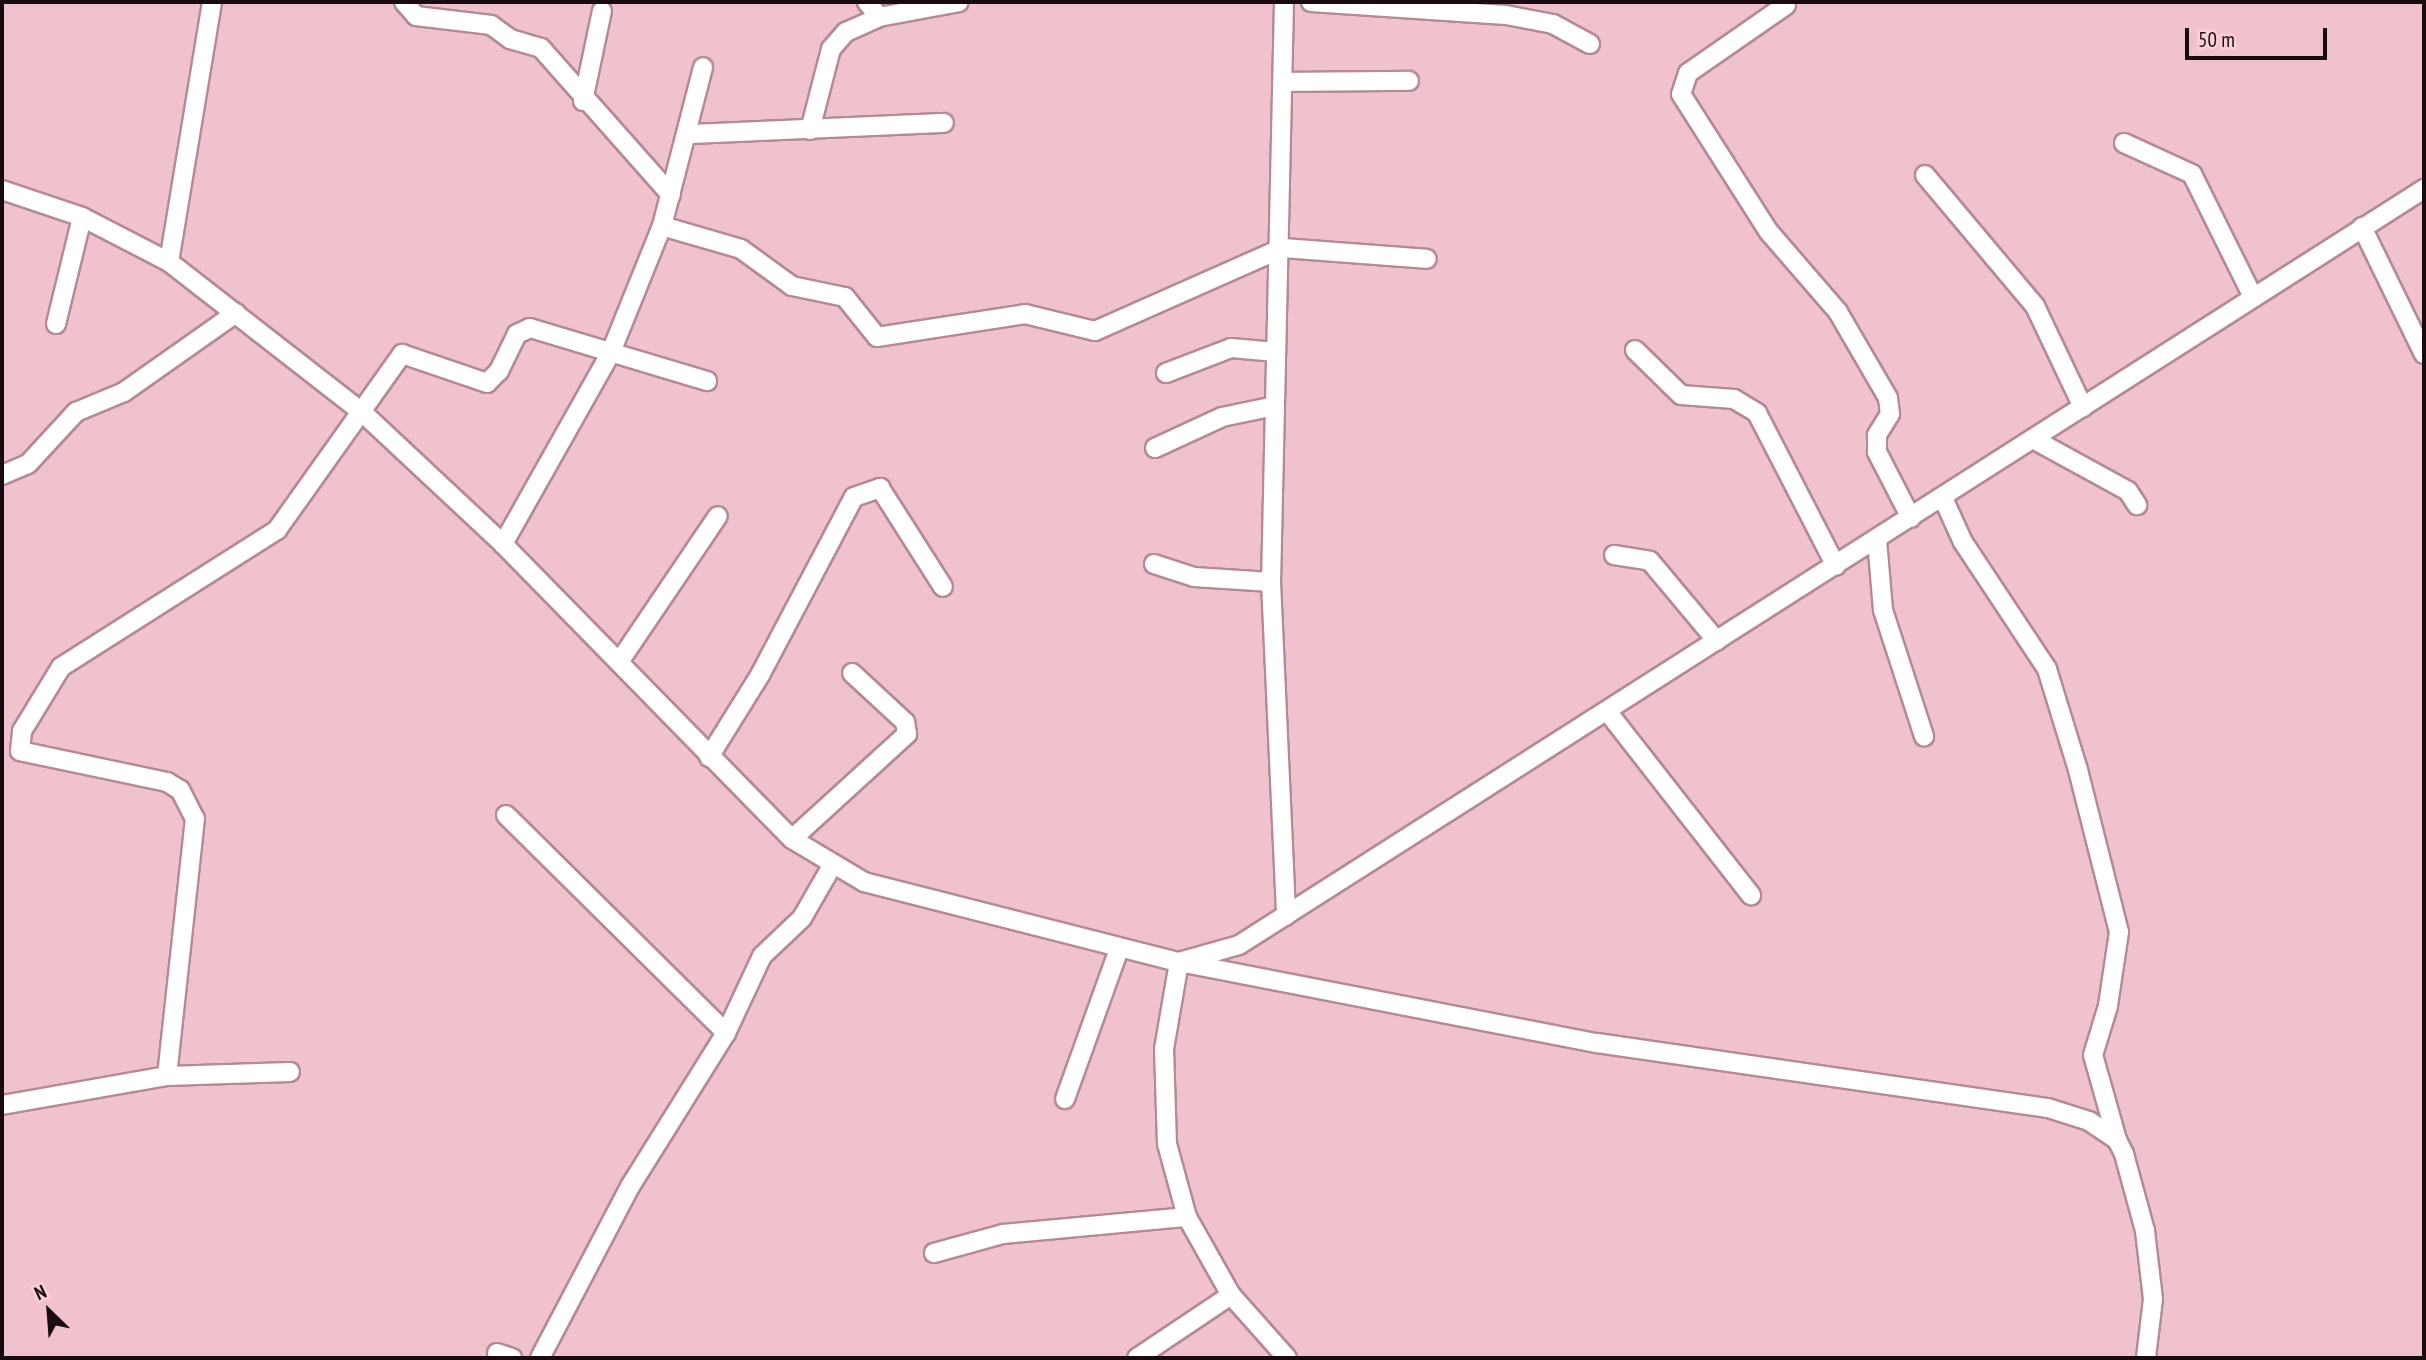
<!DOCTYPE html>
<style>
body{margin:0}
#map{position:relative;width:2426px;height:1360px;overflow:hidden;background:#efc2cd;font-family:"PT Sans Narrow",sans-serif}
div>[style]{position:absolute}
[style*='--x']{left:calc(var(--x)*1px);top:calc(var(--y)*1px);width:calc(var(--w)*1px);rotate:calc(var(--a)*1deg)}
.roads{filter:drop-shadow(2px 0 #b48a95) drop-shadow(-2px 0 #b48a95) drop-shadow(0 2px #b48a95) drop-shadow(0 -2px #b48a95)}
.minor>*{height:18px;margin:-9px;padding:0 9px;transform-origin:9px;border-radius:9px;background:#fff}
span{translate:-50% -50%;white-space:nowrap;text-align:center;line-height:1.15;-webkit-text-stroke:7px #fccfda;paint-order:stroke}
.frame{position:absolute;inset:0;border:4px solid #1a0b10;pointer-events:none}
.north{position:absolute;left:14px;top:1276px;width:70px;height:70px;-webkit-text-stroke:5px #fccfda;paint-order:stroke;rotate:335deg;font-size:19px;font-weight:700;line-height:28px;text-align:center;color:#1a0b10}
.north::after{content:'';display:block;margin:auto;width:24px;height:32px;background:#1a0b10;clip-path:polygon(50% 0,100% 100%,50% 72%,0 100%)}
.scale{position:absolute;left:2185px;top:28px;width:142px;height:32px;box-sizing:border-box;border:4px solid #1a0b10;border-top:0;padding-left:9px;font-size:21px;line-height:24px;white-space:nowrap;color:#1a0b10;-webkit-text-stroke:5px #fccfda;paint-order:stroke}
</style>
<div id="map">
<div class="roads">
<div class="minor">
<i style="--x:404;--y:2;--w:18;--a:49"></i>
<i style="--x:416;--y:16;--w:76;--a:6.8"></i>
<i style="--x:491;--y:25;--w:24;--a:36"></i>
<i style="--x:510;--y:39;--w:32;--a:16"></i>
<i style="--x:541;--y:48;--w:196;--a:48.5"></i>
<i style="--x:867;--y:2;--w:19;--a:51"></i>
<i style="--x:1284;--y:2;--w:580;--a:91.28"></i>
<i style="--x:1271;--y:582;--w:334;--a:87.4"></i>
<i style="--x:1311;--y:2;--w:195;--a:3.8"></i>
<i style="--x:1506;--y:15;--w:48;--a:10.8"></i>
<i style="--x:1553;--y:24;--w:42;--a:28.4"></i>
<i style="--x:1786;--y:5;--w:119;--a:145.2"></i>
<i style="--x:1688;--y:73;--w:22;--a:108"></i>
<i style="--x:1681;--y:94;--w:164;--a:57.5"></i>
<i style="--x:1769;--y:232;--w:106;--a:49.2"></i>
<i style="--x:1838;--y:312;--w:99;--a:59.8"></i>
<i style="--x:1888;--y:398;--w:16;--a:83"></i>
<i style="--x:1890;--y:414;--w:25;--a:122"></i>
<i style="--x:1877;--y:435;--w:17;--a:90"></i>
<i style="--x:1877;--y:452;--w:74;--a:62.7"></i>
<i style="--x:1284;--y:82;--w:125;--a:-0.5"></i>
<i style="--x:583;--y:101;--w:92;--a:-78.1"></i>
<i style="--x:810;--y:130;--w:84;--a:-75.5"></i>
<i style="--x:831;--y:49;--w:23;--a:-49"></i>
<i style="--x:846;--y:32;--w:36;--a:-24"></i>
<i style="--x:879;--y:17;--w:81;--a:-10.6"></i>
<i style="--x:689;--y:134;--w:255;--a:-2.5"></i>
<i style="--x:2124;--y:143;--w:75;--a:24.5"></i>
<i style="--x:2192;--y:174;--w:137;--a:63.6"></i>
<i style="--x:1925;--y:175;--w:171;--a:50"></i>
<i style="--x:2035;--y:306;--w:112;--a:64.6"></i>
<i style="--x:2;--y:190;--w:84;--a:18.6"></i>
<i style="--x:82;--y:217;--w:98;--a:27.3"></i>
<i style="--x:169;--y:262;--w:244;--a:37.9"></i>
<i style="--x:362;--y:412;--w:193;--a:43.1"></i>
<i style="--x:503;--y:544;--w:413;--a:45.6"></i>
<i style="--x:792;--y:839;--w:84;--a:30.8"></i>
<i style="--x:864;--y:882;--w:325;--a:14.3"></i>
<i style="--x:1179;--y:962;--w:62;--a:-15.8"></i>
<i style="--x:1239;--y:945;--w:1406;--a:-32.54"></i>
<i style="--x:662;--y:226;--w:82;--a:16.2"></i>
<i style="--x:741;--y:249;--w:63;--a:36"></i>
<i style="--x:792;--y:286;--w:54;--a:11.7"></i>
<i style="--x:845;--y:297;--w:51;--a:51.3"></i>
<i style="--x:877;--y:337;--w:150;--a:-8.8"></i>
<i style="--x:1025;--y:314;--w:72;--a:13.7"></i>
<i style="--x:1095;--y:331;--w:205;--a:-23.9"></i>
<i style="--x:1282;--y:248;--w:145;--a:4.3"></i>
<i style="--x:2362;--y:227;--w:141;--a:64"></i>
<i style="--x:169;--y:262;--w:264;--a:-80.6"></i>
<i style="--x:56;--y:324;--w:110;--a:-76.3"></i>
<i style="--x:1635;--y:350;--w:64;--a:44.4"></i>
<i style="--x:1681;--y:395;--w:53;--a:4.3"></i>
<i style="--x:1734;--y:399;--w:27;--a:31"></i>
<i style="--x:1757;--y:413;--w:172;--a:62.7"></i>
<i style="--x:1166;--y:373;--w:70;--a:-21"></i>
<i style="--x:1231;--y:348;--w:45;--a:5.1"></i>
<i style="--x:2033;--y:439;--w:108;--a:28.7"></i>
<i style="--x:2128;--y:491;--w:17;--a:57"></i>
<i style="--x:1155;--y:448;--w:74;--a:-24.8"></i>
<i style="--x:1222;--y:417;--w:54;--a:-11.7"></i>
<i style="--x:2;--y:475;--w:28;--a:-23"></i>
<i style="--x:28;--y:464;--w:71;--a:-47.3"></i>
<i style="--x:76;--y:412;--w:52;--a:-22.6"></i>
<i style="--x:124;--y:392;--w:137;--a:-35.2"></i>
<i style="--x:1943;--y:498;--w:48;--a:65.6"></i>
<i style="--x:1963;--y:542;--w:152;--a:56.5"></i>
<i style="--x:2047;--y:669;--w:106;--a:72.9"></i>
<i style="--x:2078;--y:770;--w:167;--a:75.8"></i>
<i style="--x:2119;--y:932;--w:75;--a:98.5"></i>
<i style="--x:2108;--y:1006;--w:51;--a:107"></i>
<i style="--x:2093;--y:1055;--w:88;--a:74.2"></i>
<i style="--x:1877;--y:540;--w:70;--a:85.1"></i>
<i style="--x:1883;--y:610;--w:133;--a:72"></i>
<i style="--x:503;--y:544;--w:220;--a:-60.6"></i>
<i style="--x:611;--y:352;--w:136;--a:-68"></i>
<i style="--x:662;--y:226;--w:164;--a:-75.5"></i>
<i style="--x:1614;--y:555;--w:36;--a:9"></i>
<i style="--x:1650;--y:561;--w:104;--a:50.1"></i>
<i style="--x:1154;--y:564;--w:42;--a:18"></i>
<i style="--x:1194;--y:577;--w:77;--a:3.7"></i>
<i style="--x:619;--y:662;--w:176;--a:-55.9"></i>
<i style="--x:1607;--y:711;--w:234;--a:52"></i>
<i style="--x:709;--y:757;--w:97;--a:-58.1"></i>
<i style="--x:760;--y:675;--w:201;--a:-62.2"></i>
<i style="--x:854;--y:497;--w:28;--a:-19"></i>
<i style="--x:880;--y:488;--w:117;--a:57.5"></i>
<i style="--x:506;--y:815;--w:310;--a:44.7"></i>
<i style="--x:792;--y:839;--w:156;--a:-42.4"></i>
<i style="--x:907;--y:734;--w:12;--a:-99"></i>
<i style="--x:905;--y:722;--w:72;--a:-137.2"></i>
<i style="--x:167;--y:1076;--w:259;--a:-83.8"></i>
<i style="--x:195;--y:819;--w:33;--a:-117"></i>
<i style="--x:180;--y:790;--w:15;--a:-148"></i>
<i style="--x:167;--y:782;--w:150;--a:-168.1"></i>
<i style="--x:20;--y:751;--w:20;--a:-84"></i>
<i style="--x:22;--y:731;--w:75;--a:-58.6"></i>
<i style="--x:61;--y:667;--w:256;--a:-32.4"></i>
<i style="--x:277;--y:530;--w:216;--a:-54.6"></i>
<i style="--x:402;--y:354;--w:90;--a:18.8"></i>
<i style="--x:487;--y:383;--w:17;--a:-45"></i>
<i style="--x:499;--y:371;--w:41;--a:-64.1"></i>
<i style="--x:517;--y:334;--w:14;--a:-25"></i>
<i style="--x:530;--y:328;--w:185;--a:16.7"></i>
<i style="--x:1065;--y:1099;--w:159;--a:-70.2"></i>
<i style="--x:2;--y:1105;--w:168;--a:-10"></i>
<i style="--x:167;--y:1076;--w:123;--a:-1.9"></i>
<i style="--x:934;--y:1253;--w:72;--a:-15.4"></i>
<i style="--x:1003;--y:1234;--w:185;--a:-5.3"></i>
<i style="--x:497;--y:1353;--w:16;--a:18"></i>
<i style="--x:540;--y:1358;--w:195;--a:-62.3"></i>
<i style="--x:631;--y:1185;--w:179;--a:-58"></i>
<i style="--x:726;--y:1033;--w:85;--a:-64.9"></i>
<i style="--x:762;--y:956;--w:55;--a:-43.5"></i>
<i style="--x:802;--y:918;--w:62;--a:-60.1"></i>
<i style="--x:1137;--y:1358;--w:113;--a:-33.8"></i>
<i style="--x:1287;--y:1358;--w:84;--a:-131.6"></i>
<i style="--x:1231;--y:1295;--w:90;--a:-119.4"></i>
<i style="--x:1187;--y:1217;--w:76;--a:-105.3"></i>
<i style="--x:1167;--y:1144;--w:95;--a:-91.8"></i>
<i style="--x:1164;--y:1049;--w:88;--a:-80.2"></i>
<i style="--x:1179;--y:962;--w:426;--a:11"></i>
<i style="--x:1597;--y:1043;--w:456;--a:8.2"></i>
<i style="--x:2048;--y:1108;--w:43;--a:17.6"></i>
<i style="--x:2089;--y:1121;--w:34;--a:34"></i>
<i style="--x:2117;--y:1140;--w:16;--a:63"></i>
<i style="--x:2124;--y:1154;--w:80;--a:74.7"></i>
<i style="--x:2145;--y:1231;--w:68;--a:83.3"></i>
<i style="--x:2153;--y:1299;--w:59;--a:96.8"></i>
</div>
</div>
<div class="frame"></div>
<div class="north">N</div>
<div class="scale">50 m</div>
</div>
